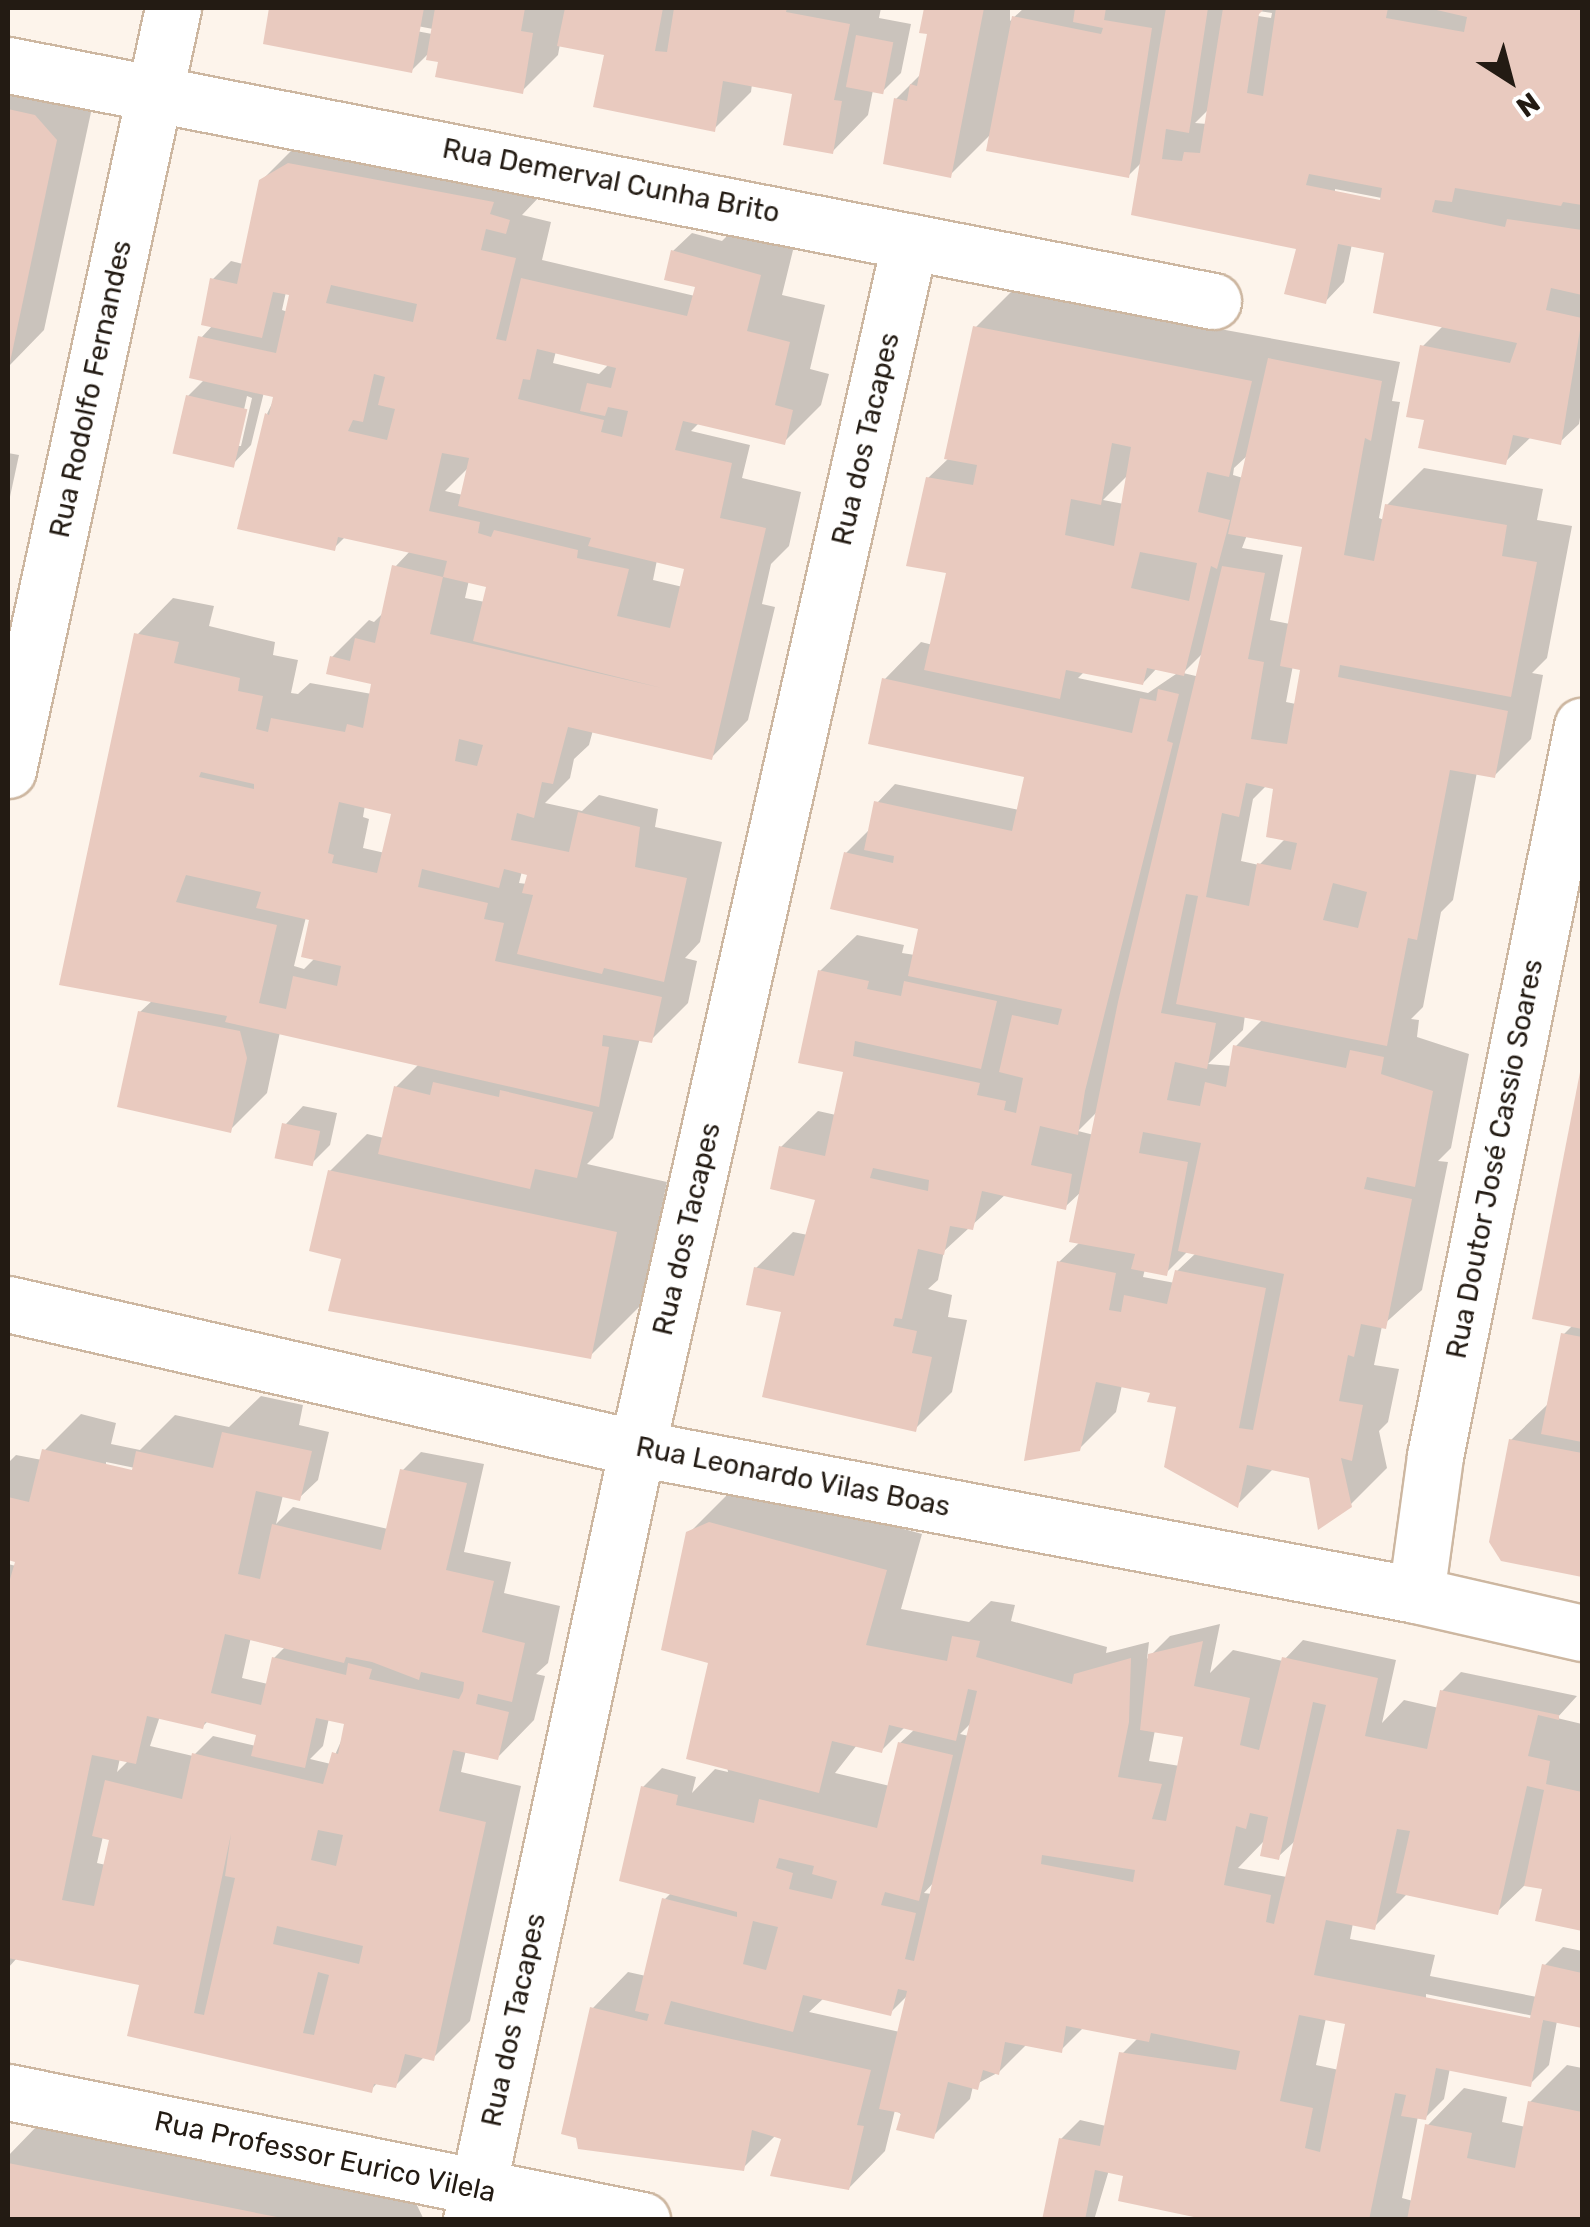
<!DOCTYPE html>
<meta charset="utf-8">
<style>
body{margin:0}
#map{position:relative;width:1590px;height:2227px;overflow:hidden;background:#fdf4eb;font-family:Rubik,sans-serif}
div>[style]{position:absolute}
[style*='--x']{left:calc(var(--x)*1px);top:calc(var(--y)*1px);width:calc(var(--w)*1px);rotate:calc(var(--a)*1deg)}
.shadow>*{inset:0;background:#0003}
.building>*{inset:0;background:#e9cabf;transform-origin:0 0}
.roads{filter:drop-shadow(2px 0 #cdb7a1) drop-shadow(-2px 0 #cdb7a1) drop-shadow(0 2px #cdb7a1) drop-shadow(0 -2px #cdb7a1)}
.street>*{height:55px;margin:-27.5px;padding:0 27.5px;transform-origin:27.5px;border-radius:27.5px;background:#fff}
span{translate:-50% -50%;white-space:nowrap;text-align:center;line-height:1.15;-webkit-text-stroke:9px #fff;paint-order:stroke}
.street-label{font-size:28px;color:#231b13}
.frame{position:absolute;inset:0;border:10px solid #231b13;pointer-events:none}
.north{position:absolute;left:1460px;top:30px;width:100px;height:100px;-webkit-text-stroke:8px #fff;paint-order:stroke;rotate:144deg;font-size:28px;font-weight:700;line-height:40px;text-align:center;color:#231b13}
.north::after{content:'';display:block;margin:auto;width:35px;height:45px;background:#231b13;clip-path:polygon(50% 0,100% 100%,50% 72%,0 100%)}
</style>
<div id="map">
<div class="shadow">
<i style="clip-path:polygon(272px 8px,296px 8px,432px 34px,433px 29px,323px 8px,881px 8px,879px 18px,911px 24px,901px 73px,883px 91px,873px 90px,868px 115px,832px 152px,795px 92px,752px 84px,751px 92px,714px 129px,606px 53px,560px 44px,558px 55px,522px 91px,430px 52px,412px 70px,266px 42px)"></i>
<i style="clip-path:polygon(evenodd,926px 8px,1010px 8px,1010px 21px,1024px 8px,1582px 8px,1582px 405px,1579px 424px,1560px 442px,1532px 436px,1505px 462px,1427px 419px,1423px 346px,1444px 325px,1387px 251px,1352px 244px,1344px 282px,1326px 301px,1296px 247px,1142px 162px,1129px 175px,992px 133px,950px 175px,896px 99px,922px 73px,930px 33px,922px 31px,926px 8px,1252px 10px,1272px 13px,1271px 18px,1252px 15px,1252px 10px,926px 8px,1209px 109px,1207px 124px,1195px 123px,1209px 109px,926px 8px,1335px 189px,1392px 200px,1391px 205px,1335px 194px,1335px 189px)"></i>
<i style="clip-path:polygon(8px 66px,93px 103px,44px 330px,8px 367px)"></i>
<i style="clip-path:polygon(evenodd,299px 143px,542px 194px,522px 215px,551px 222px,542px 260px,695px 296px,697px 285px,673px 251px,692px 233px,722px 241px,740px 223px,796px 238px,782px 295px,825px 305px,810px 369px,829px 374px,821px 405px,784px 442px,700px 422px,691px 431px,750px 445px,742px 478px,801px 492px,789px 546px,771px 564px,762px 604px,775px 607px,748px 720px,712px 757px,593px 730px,589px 745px,574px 759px,570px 778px,545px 803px,582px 811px,599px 795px,658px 809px,655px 827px,722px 842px,700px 942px,685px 958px,697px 961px,688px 1003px,651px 1040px,640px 1038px,613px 1138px,587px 1164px,667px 1182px,641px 1305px,590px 1356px,344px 1257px,330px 1171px,367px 1134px,384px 1138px,396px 1087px,419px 1064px,280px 1032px,267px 1093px,230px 1130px,140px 1012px,153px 1000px,137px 635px,173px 598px,214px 606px,209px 626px,275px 642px,273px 655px,298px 660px,291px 693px,298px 694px,310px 683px,372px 694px,374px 682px,332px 657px,369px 620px,374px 622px,385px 611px,395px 567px,411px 550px,346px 536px,334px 548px,267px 414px,276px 395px,264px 392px,251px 445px,233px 464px,188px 396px,205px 379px,201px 338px,213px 325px,212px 280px,231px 261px,243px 264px,261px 181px,299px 143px,286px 292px,292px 293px,288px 312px,282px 310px,286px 292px,299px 143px,556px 351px,610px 363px,599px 374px,553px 363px,556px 351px,299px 143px,247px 396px,252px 398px,241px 446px,236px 446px,247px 396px,299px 143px,470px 466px,463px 495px,445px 491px,470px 466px,299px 143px,657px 560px,687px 567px,683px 587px,653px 580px,657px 560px,299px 143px,469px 580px,489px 585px,485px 602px,465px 598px,469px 580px,299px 143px,365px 805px,394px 812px,385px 853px,363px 848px,369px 819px,363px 817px,365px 805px,299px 143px,522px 871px,530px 873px,527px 884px,519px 883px,522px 871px,299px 143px,306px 917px,313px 918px,315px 958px,304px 969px,294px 966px,306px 917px)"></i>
<i style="clip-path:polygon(evenodd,1012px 291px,1400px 362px,1392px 401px,1400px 402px,1379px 518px,1384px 520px,1387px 505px,1424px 468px,1543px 489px,1537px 520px,1572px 526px,1547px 658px,1532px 673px,1543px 675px,1531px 739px,1494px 776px,1477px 772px,1453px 900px,1441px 912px,1423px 1007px,1411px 1019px,1419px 1020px,1417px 1037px,1469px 1054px,1451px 1148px,1438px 1161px,1448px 1162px,1422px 1290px,1382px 1326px,1374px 1365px,1399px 1369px,1388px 1422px,1379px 1431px,1387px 1468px,1350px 1505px,1311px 1476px,1274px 1468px,1237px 1505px,1179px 1405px,1152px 1391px,1122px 1385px,1116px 1412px,1079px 1449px,1059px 1262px,1080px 1242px,1083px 1190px,1065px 1207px,1006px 1194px,944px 1251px,938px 1280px,928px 1289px,952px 1295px,948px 1317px,967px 1320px,952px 1392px,915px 1429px,784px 1311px,756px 1268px,793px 1232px,808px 1235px,818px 1198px,781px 1147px,818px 1111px,836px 1115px,846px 1070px,820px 971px,857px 935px,904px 945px,902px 953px,915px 955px,921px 927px,846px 853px,871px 828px,877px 803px,895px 784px,1019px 810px,1027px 776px,885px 679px,921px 642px,933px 645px,949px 571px,928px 478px,949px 458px,975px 328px,1012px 291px,1248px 455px,1243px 478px,1233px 475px,1234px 468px,1248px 455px,1012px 291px,1129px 474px,1124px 504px,1103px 500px,1129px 474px,1012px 291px,1247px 535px,1304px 545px,1290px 624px,1270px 620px,1283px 555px,1242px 548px,1247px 535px,1012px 291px,1206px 650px,1200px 677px,1183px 673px,1206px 650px,1012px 291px,1293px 665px,1303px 668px,1296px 704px,1286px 702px,1293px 665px,1012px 291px,1158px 667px,1179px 672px,1148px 693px,1078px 678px,1085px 671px,1143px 683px,1158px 667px,1012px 291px,1267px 785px,1276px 787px,1286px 838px,1259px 865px,1241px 861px,1253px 799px,1267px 785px,1012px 291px,1245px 1015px,1263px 1019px,1236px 1046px,1232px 1066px,1208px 1064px,1243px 1030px,1245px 1015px,1012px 291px,1099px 1110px,1094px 1135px,1078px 1131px,1099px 1110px,1012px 291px,1188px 1251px,1196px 1253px,1177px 1271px,1175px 1283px,1143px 1277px,1145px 1269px,1166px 1273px,1188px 1251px)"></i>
<i style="clip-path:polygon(8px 453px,19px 455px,8px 506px)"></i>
<i style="clip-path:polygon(1582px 1072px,1582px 1574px,1503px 1559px,1511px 1440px,1548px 1404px,1563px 1335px,1573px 1325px,1535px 1317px)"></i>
<i style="clip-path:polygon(303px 1106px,337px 1113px,330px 1145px,311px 1164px,285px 1125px)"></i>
<i style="clip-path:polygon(evenodd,261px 1396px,303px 1405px,299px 1425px,329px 1432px,318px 1480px,299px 1498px,283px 1495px,276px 1524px,293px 1507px,388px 1529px,403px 1470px,421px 1452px,484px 1464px,464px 1552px,511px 1562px,504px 1593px,560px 1606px,548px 1663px,536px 1674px,545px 1676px,534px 1720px,498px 1757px,466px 1750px,461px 1772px,521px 1786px,470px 2021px,433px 2058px,425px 2056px,395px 2086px,378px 2082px,371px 2090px,130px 2034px,142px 1983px,17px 1958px,8px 1968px,8px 1616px,105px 1643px,107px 1638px,8px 1611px,8px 1564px,16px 1566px,20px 1560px,8px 1557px,8px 1463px,16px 1455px,42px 1460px,44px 1451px,81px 1414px,116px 1423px,111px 1444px,140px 1450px,175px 1415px,229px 1427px,261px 1396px,106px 1462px,135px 1468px,134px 1473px,106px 1467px,106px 1462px,261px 1396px,251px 1637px,286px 1646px,274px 1658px,268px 1684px,242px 1678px,251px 1637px,261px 1396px,160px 1716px,203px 1726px,208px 1721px,259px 1734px,256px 1746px,213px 1736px,193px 1756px,150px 1746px,160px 1716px,261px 1396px,329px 1718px,349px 1723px,331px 1764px,310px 1759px,323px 1746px,329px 1718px,261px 1396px,120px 1758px,129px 1760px,117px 1772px,120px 1758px,261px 1396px,103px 1836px,112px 1839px,106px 1865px,97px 1863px,103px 1836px)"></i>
<i style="clip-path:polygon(evenodd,748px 1486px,922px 1534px,901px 1609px,969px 1622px,991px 1601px,1015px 1605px,1011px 1621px,1107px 1647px,1106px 1653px,1149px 1642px,1147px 1659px,1170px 1636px,1220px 1624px,1210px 1673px,1233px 1650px,1283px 1661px,1303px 1640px,1396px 1660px,1382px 1723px,1404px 1700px,1439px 1708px,1442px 1691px,1461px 1672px,1577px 1696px,1557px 1718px,1582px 1724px,1582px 1928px,1538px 1919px,1545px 1887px,1526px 1884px,1497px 1912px,1408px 1893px,1374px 1927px,1353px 1923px,1350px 1939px,1435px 1955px,1430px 1976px,1537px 1997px,1544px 1966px,1563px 1947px,1582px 1951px,1582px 2026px,1557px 2021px,1549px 2065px,1530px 2084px,1450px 2068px,1444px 2099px,1425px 2118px,1418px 2116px,1402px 2198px,1413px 2201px,1428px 2125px,1464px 2088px,1507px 2097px,1502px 2122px,1526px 2127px,1530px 2102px,1567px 2065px,1582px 2068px,1582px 2220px,1210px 2220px,1126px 2174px,1109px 2170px,1094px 2220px,1044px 2220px,1061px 2139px,1080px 2120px,1106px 2126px,1122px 2054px,1138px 2038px,1084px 2027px,1061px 2050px,1027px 2044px,999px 2072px,973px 2086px,970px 2099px,933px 2136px,895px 2110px,885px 2151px,849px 2188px,776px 2135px,743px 2168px,592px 2009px,628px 1972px,646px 1976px,664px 1900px,671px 1893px,643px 1787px,662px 1768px,696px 1777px,692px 1793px,715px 1769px,728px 1772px,689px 1533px,726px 1496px,748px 1486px,973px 1721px,969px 1736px,960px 1734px,973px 1721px,748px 1486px,906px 1726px,915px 1729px,900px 1743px,890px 1786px,835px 1773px,857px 1745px,881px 1751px,906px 1726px,748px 1486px,1188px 1729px,1180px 1766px,1149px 1761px,1155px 1730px,1188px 1729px,748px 1486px,1265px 1840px,1278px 1857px,1295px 1841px,1287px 1877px,1238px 1868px,1265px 1840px,748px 1486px,935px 1881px,932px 1894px,924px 1893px,935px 1881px,748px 1486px,1426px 1994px,1543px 2018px,1542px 2023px,1426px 1999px,1426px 1994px,748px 1486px,908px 1995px,900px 2032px,809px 2012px,824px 1998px,890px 2013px,908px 1995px,748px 1486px,1326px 2018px,1348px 2022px,1339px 2070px,1316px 2065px,1326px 2018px)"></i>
<i style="clip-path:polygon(38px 2125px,415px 2201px,424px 2220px,8px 2220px,13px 2206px,8px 2205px,8px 2156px)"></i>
</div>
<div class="building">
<i style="clip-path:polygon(269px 8px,424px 8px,412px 73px,263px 44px)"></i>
<i style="clip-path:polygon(435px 8px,525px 8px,521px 31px,533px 33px,523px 94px,435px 77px,438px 62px,426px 60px)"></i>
<i style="clip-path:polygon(565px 8px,663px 8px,655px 51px,667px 52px,674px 8px,787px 8px,786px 12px,850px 24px,834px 100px,842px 101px,833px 154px,783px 145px,792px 94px,723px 81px,715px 132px,593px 107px,604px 55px,557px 46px)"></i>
<i style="clip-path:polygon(924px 8px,984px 8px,951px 178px,883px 164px,894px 98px,907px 101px,910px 84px,917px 86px,927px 34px,919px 33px)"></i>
<i style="clip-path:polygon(1075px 8px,1106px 8px,1104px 20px,1152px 28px,1129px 178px,986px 151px,1012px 16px,1101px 34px,1103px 28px,1073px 22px)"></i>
<i style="clip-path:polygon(evenodd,1166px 8px,1208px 8px,1189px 133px,1166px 129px,1162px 159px,1182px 161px,1184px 152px,1200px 153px,1223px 8px,1265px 8px,1259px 14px,1247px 93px,1263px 96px,1276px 8px,1388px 8px,1386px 18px,1464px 32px,1467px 17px,1428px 8px,1582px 8px,1582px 205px,1563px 202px,1561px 206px,1455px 188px,1452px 202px,1435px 200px,1432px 212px,1505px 227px,1507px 219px,1582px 230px,1582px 295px,1551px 288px,1546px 310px,1582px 318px,1561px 445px,1513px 435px,1506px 465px,1418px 448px,1424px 420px,1406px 417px,1420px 345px,1510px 363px,1517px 343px,1373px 313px,1384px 253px,1338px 244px,1326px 304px,1284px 294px,1296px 249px,1131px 215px,1166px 8px,1309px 174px,1382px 188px,1380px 200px,1306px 185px,1309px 174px)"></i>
<i style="left:856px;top:35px;width:38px;height:53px;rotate:11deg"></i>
<i style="clip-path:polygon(8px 109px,35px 115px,57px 140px,9px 367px)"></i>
<i style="clip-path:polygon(evenodd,288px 163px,494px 202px,490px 214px,510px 220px,506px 234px,486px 229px,481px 250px,516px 258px,496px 339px,506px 341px,521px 278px,687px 316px,695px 287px,664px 280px,671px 250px,761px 275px,747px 331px,790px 342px,775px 405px,793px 410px,785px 445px,683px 421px,675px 450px,732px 463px,720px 518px,766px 528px,712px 760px,568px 727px,553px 784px,542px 782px,534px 818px,517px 813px,511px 840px,569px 852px,578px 812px,640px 827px,635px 867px,687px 878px,664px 982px,604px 968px,602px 974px,517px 954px,533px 895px,522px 893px,527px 875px,504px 869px,499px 888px,422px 869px,418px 887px,488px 903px,484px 919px,504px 923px,495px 961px,662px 997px,652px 1043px,603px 1035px,602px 1046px,609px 1047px,599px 1107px,225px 1022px,227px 1016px,59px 985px,134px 633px,179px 642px,174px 663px,240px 678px,238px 691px,263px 696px,256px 729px,268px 732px,271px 718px,345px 732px,347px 724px,363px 728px,371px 684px,326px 674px,330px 656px,350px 661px,355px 638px,375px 643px,392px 565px,443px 577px,430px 634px,662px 688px,473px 641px,486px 587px,443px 577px,447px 561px,338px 537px,335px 551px,237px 529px,265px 413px,269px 415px,273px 397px,189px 378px,198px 336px,276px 353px,289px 295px,273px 292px,262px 338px,201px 325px,210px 278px,237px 284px,259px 180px,288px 163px,331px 285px,417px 304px,413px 322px,326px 303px,331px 285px,288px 163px,537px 349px,616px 368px,611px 388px,587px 383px,580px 411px,605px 416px,608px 407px,628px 411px,622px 437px,601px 432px,604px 420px,518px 399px,523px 379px,530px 380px,537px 349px,288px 163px,374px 374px,385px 377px,378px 405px,395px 409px,387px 440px,348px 431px,353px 420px,363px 422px,374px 374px,288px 163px,442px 453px,469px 458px,458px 506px,591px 538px,588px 546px,684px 569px,670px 628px,617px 616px,629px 569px,577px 558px,578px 550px,494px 530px,491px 537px,478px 533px,480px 522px,429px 511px,442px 453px,288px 163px,459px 739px,483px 745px,477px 766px,455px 761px,459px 739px,288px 163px,201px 772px,254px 784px,254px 789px,199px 777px,201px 772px,288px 163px,339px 802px,391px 814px,377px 873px,332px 863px,334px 855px,328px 853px,339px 802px,288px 163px,186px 875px,261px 892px,256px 908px,309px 920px,301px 957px,341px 966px,337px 986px,293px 976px,286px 1009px,259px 1003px,277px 925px,176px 902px,186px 875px)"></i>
<i style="clip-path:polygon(evenodd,973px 326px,1252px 381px,1229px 477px,1207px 472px,1198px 512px,1230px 520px,1217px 569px,1211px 566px,1184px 676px,1147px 668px,1143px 685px,1066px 670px,1060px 699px,924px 670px,946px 573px,906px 566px,926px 477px,973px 485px,977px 465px,944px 459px,973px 326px,1112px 443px,1131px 447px,1114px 546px,1065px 535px,1071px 499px,1101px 505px,1112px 443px,973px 326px,1140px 552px,1197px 563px,1189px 601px,1131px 588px,1140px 552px)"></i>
<i style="clip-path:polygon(evenodd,1268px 358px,1382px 381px,1371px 441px,1365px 438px,1344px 555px,1374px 561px,1385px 504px,1507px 525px,1502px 556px,1537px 562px,1511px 697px,1340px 665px,1338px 677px,1508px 711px,1495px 778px,1450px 770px,1417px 940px,1408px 938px,1387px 1046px,1176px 1004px,1198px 896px,1186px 894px,1161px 1013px,1216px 1023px,1207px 1069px,1175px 1062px,1167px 1100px,1200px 1106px,1205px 1082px,1226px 1087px,1233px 1045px,1346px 1068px,1350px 1050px,1384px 1057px,1381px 1074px,1433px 1091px,1415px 1187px,1367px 1177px,1364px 1189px,1412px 1199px,1386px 1329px,1361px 1324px,1354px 1357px,1348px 1355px,1339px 1401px,1363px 1405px,1352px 1461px,1341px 1458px,1352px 1507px,1318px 1530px,1309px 1478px,1247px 1465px,1238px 1508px,1164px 1467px,1176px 1407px,1147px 1402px,1150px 1393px,1096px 1382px,1080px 1451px,1024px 1461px,1057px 1261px,1116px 1273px,1109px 1310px,1121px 1312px,1124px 1295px,1167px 1304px,1175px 1270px,1266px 1288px,1239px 1428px,1253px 1430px,1284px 1274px,1178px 1251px,1201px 1143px,1143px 1132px,1139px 1153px,1188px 1162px,1167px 1276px,1131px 1269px,1135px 1254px,1069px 1242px,1118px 1002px,1222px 566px,1265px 573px,1248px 659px,1264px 662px,1251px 739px,1287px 744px,1300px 670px,1280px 666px,1302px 547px,1228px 534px,1268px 358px,1246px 783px,1273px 789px,1266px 837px,1297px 843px,1291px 870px,1257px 863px,1249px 906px,1206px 897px,1222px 813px,1239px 817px,1246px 783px,1268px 358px,1333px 883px,1367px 892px,1358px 928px,1323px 920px,1333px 883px)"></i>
<i style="left:186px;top:395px;width:63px;height:60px;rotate:13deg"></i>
<i style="clip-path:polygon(evenodd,882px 678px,1132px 733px,1140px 698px,1156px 701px,1158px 689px,1179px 694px,1167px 741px,1173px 743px,1085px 1091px,1078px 1135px,1040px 1126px,1031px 1165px,1072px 1174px,1066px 1210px,982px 1191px,973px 1230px,950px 1226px,944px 1255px,918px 1249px,902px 1319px,895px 1318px,893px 1326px,917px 1331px,912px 1353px,932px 1357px,916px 1432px,762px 1397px,781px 1312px,746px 1305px,754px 1267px,794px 1276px,815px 1200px,770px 1189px,779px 1146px,825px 1156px,843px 1072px,798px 1063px,818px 970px,869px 981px,867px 989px,901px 996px,904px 981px,997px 1001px,981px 1069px,855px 1041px,853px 1056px,980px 1083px,977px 1095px,1006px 1101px,1004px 1110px,1016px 1113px,1023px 1078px,999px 1072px,1012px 1015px,1058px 1025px,1062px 1009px,908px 976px,918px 929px,830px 909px,844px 852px,893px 863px,894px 856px,864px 850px,874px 801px,1012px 831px,1024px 777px,868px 744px,882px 678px,873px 1168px,929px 1180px,928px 1191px,870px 1178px,873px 1168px)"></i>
<i style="clip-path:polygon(138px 1011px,240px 1031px,247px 1058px,231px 1133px,117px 1107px)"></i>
<i style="clip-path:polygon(1581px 1067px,1582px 1067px,1582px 1329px,1532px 1319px)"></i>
<i style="clip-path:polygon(433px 1082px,499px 1097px,500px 1090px,593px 1112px,577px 1178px,535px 1169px,530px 1189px,378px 1154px,394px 1086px,430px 1095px)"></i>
<i style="left:282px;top:1123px;width:39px;height:36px;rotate:12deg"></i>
<i style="clip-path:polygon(328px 1170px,617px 1232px,591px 1359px,328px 1311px,341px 1259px,309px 1251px)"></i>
<i style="clip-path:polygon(1561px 1333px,1582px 1337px,1582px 1442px,1541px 1434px)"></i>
<i style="clip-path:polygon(evenodd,222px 1432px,312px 1451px,300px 1501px,256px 1491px,238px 1574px,260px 1579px,272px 1524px,381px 1550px,400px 1469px,467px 1483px,446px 1570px,494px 1581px,482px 1632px,525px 1643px,512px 1702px,478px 1694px,476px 1704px,509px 1712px,498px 1760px,453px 1750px,439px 1811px,486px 1822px,434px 2061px,405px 2054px,396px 2088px,374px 2084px,372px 2093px,127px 2036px,139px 1985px,8px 1958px,8px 1586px,15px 1562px,8px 1560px,8px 1497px,29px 1502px,42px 1449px,132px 1470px,136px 1451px,213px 1468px,222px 1432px,225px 1634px,344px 1663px,346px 1657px,372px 1662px,419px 1680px,421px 1672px,464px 1682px,463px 1691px,459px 1699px,369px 1679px,372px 1669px,348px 1663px,346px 1675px,272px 1657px,261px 1705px,211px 1693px,225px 1634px,222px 1432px,147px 1716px,203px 1729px,205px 1722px,256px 1735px,251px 1756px,305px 1768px,316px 1718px,344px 1724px,338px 1754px,332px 1752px,323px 1784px,192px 1753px,182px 1799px,105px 1780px,92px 1836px,109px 1840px,94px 1906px,62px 1900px,92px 1755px,136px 1764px,147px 1716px,222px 1432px,318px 1830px,343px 1835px,336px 1866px,311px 1860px,318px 1830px,222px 1432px,231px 1834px,225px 1876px,235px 1878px,204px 2015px,194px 2013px,231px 1834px,222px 1432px,277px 1926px,363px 1946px,359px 1964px,273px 1944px,277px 1926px,222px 1432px,318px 1972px,329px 1975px,314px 2035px,303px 2033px,318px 1972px)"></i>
<i style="clip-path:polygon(1509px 1439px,1582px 1453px,1582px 1577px,1501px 1561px,1489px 1542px)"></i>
<i style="clip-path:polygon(evenodd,709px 1522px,887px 1570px,866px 1645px,947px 1661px,952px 1636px,980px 1641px,976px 1657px,1072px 1684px,1074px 1674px,1131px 1658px,1129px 1722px,1118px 1777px,1162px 1784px,1152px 1819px,1166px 1821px,1183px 1737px,1140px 1730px,1148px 1654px,1203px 1641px,1194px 1686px,1250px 1698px,1240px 1745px,1259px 1750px,1282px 1657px,1378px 1678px,1365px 1736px,1427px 1749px,1440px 1690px,1559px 1715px,1559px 1720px,1538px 1715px,1528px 1756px,1550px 1761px,1546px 1784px,1582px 1792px,1582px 1931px,1535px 1921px,1542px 1889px,1524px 1886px,1544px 1790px,1527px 1786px,1498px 1915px,1396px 1893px,1410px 1831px,1397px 1829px,1375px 1930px,1326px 1920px,1314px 1975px,1530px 2018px,1542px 1964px,1582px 1973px,1582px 2028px,1543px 2020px,1531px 2087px,1436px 2068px,1426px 2120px,1401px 2116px,1406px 2095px,1395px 2093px,1369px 2220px,1208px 2220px,1118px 2201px,1123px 2176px,1095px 2170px,1085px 2220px,1042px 2220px,1059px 2138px,1100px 2146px,1119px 2052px,1236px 2070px,1240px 2051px,1151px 2033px,1149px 2042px,1066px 2026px,1062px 2053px,1005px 2042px,999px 2075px,983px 2070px,978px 2090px,948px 2082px,934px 2139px,896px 2130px,901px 2113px,879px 2109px,907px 1991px,898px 1989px,891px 2016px,803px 1995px,793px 2032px,671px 2001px,664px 2024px,871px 2070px,857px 2125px,864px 2126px,849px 2190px,770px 2176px,781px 2139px,752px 2130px,744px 2171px,578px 2149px,576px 2138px,561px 2134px,590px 2007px,647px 2021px,649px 2014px,635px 2011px,662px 1898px,737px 1917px,737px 1912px,619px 1881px,641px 1786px,678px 1795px,676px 1805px,754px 1823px,759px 1799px,877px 1828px,898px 1742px,953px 1755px,919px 1901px,885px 1892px,881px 1905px,916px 1913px,905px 1959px,914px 1961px,977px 1691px,968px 1689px,956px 1741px,889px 1725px,882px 1753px,832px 1741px,819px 1793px,686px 1759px,708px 1663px,661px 1650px,686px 1532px,709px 1522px,1313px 1702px,1326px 1705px,1274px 1924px,1266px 1922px,1271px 1895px,1224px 1885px,1236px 1826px,1246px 1829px,1250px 1813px,1268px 1817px,1260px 1856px,1279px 1860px,1313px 1702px,709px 1522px,1042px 1855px,1135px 1870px,1133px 1882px,1041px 1864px,1042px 1855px,709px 1522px,779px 1858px,814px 1866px,812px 1874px,837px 1881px,832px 1899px,789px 1889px,793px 1873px,776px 1868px,779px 1858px,709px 1522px,753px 1921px,778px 1927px,766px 1970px,743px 1964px,753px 1921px,709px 1522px,1299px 2015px,1345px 2024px,1320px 2152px,1305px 2148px,1313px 2108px,1280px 2101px,1299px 2015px)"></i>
<i style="clip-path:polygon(1528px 2101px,1582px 2112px,1582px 2220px,1407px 2220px,1425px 2124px,1472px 2133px,1467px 2158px,1515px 2168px)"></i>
<i style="clip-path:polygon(8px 2163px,282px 2218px,282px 2220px,8px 2220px)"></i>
</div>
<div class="roads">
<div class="street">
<i style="--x:8;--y:65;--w:1228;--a:11.08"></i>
<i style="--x:8;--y:770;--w:780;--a:-77.78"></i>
<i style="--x:8;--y:1304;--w:645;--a:12.89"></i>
<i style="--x:637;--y:1448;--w:793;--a:10.69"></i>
<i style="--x:1416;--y:1595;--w:170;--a:12.9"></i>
<i style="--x:1416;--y:1595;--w:140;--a:-82.2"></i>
<i style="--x:1435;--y:1456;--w:745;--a:-78.61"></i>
<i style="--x:8;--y:2092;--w:647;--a:11.41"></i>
<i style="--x:471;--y:2220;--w:790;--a:-77.86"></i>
<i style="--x:637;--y:1448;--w:1237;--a:-77.26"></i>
</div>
</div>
<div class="street-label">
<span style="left:611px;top:181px;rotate:11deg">Rua Demerval Cunha Brito</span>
<span style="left:91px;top:389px;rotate:-78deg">Rua Rodolfo Fernandes</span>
<span style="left:866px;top:439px;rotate:-77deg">Rua dos Tacapes</span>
<span style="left:1495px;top:1159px;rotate:-79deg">Rua Doutor José Cassio Soares</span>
<span style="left:687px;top:1229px;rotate:-77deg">Rua dos Tacapes</span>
<span style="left:793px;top:1477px;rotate:11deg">Rua Leonardo Vilas Boas</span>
<span style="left:514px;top:2020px;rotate:-78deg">Rua dos Tacapes</span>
<span style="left:325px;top:2157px;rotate:12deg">Rua Professor Eurico Vilela</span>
</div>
<div class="frame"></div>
<div class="north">N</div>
</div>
